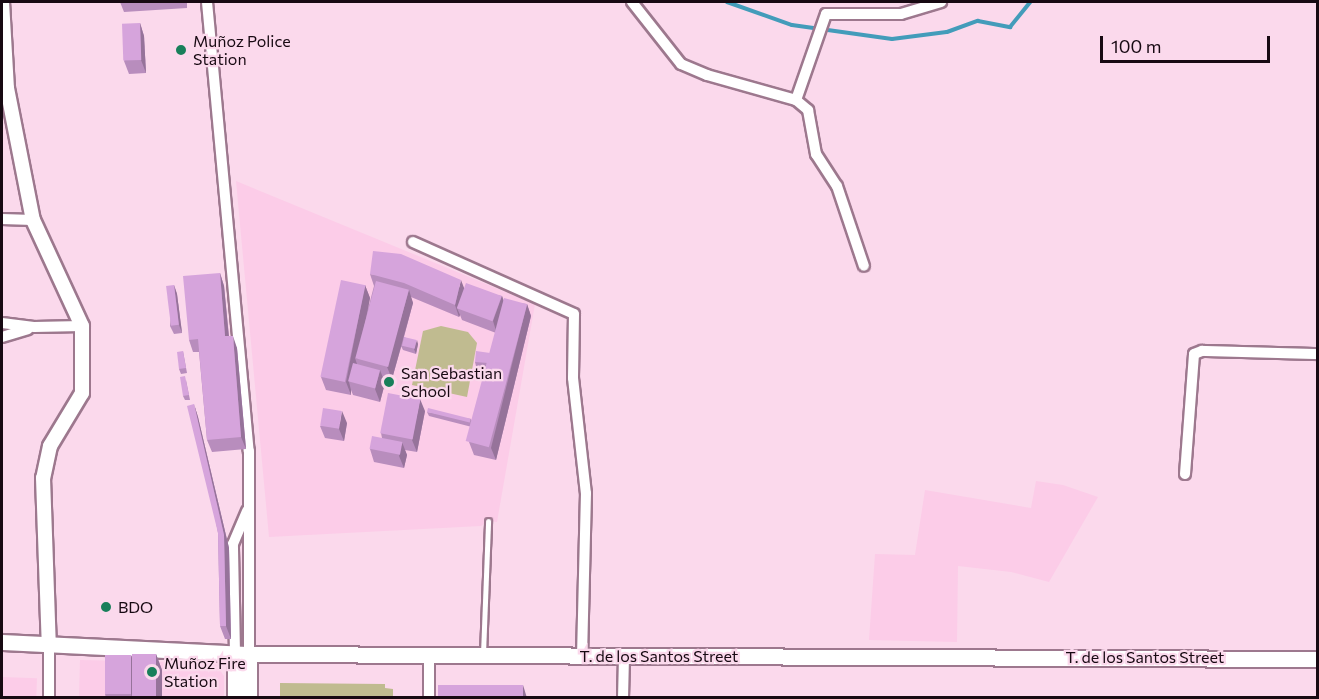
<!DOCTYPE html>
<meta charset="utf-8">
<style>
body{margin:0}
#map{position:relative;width:1319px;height:699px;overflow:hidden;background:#fbd9ec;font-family:Commissioner,sans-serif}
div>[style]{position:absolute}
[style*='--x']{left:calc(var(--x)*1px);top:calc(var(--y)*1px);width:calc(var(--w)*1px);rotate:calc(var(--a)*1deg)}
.built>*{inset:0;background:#fccce8;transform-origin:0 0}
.green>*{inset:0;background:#c0bb90}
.stream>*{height:4px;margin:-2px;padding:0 2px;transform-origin:2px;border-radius:2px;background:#439cba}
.roads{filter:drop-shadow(2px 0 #9d788e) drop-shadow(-2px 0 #9d788e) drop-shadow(0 2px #9d788e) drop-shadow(0 -2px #9d788e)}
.service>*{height:5px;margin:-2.5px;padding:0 2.5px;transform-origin:2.5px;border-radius:2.5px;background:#fff}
.minor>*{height:10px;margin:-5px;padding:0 5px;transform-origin:5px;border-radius:5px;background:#fff}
.tertiary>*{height:14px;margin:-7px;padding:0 7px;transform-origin:7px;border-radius:7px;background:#fff}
.secondary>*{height:15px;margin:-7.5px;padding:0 7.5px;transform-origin:7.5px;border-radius:7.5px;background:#fff}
.wall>*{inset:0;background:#b88dbd}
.shaded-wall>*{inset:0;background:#96739a}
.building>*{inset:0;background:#d6a4dc;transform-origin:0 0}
.dots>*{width:16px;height:16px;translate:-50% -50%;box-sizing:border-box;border:3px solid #fbd9ec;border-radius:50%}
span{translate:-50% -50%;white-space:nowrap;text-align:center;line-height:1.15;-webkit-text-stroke:4.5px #fbd9ec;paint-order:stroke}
.poi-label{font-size:16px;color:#170912}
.left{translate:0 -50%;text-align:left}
.street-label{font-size:16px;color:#170912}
.frame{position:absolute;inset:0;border:3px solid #170912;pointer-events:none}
.scale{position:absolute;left:1100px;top:36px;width:170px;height:27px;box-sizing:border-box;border:3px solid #170912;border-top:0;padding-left:8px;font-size:18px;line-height:21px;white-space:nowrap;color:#170912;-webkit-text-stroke:4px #fbd9ec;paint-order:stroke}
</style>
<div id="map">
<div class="built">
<i style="clip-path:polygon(236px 181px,535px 304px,497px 522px,488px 521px,481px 526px,269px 537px)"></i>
<i style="clip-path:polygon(1036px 481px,1063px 485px,1098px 497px,1049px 582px,1011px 572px,958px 566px,957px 642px,869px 640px,875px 554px,915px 555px,925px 490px,1031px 508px)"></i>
<i style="clip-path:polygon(80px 660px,215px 663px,224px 676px,224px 697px,79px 698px)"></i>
<i style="left:2px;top:677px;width:35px;height:20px;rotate:2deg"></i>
</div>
<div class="green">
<i style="clip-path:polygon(441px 326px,468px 332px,477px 343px,467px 397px,412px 385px,423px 331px)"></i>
<i style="clip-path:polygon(280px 683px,385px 684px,385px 688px,393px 689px,393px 697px,280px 697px)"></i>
</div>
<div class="stream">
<i style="--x:727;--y:2;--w:69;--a:19.5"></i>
<i style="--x:792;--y:25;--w:101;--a:8"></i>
<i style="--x:892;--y:39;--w:55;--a:-7.3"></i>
<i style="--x:947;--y:32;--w:33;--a:-20"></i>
<i style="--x:978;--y:21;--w:33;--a:11"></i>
<i style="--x:1010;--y:27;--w:32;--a:-51"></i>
</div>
<div class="roads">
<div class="service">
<i style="--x:483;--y:654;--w:133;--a:-87.8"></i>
</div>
<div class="minor">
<i style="--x:207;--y:2;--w:451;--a:84.7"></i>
<i style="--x:249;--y:451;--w:203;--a:90"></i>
<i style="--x:632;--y:2;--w:79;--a:51.7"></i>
<i style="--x:681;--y:64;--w:28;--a:23"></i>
<i style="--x:707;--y:75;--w:92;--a:15.7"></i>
<i style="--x:796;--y:100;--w:16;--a:40"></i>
<i style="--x:808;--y:110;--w:45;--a:79.7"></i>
<i style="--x:816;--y:154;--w:38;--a:57"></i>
<i style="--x:837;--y:186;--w:84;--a:71.4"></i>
<i style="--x:796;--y:100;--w:91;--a:-70.8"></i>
<i style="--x:826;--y:14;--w:75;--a:0"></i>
<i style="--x:901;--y:14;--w:42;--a:-16.7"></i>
<i style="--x:2;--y:219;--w:31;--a:2"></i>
<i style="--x:413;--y:242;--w:176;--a:24.1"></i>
<i style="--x:574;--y:314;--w:64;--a:90.9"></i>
<i style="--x:573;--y:378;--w:116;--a:83.6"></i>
<i style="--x:586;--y:493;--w:163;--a:91.4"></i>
<i style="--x:2;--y:323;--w:32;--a:7"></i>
<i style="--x:34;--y:327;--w:48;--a:-1.2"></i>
<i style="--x:2;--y:337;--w:27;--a:-17"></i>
<i style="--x:1185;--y:474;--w:120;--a:-85.7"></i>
<i style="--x:1194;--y:354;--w:9;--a:-21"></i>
<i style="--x:1202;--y:351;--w:116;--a:1.5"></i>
<i style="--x:235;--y:653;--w:109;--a:-91.1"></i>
<i style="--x:233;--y:544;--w:36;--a:-67"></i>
<i style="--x:49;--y:698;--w:52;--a:-90"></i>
<i style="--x:429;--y:698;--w:43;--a:-90"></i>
<i style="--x:623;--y:698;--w:42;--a:-88.6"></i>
</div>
<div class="tertiary">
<i style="--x:2;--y:2;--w:86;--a:86.7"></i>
<i style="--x:7;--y:88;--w:135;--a:78.9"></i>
<i style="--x:33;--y:220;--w:117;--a:65.2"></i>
<i style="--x:82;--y:326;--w:67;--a:90"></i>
<i style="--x:82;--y:393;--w:62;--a:121.1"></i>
<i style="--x:50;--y:446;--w:33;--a:102"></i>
<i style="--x:43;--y:478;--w:168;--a:88"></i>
</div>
<div class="secondary">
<i style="--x:2;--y:642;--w:247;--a:2.8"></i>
<i style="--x:249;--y:654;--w:1069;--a:0.27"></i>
<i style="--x:235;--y:698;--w:45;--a:-90"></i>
<i style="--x:249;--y:698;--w:44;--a:-90"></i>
</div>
</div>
<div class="wall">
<i style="clip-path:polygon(120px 2px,187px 2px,187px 8px,124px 12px)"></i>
<i style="clip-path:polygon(140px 23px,144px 36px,146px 73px,129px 74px,124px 61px)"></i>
<i style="clip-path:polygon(220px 273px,224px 286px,229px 336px,237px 348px,246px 449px,212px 452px,207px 440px,199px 352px,193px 352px,189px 340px)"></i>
<i style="clip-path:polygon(370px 274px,464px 288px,502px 296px,504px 301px,527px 304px,531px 316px,496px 460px,474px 455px,469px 442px,487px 367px,476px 366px,475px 362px,491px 354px,496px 333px,462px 320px,460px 315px,459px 317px,411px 297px,413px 303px,404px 337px,418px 344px,416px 354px,403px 350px,401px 346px,402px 344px,392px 379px,383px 377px,385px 383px,380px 402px,353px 395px,351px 390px,351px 395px,326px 390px,321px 377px,365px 285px,370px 298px,368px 309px,374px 286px)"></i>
<i style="clip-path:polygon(174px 285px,177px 294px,182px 333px,174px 334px,170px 326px)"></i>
<i style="clip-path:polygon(183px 351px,187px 373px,181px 374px,179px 369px)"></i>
<i style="clip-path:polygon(186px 380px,190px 400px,185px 400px,183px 396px)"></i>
<i style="clip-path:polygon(194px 404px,198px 417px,229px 548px,231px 639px,225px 639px,220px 626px,218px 533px)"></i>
<i style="clip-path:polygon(425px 411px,417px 452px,405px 450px,407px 455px,404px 468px,374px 462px,370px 449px,382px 438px,381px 433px)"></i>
<i style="clip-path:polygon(427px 412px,471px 419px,473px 423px,472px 427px,429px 416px)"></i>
<i style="clip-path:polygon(347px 423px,344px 441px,325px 438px,320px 426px)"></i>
<i style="clip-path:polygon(156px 654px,162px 670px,162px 698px,106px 698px,105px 694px,131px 655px,133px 661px)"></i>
</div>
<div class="shaded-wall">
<i style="clip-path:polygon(140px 23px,144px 36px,146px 73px,141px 60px)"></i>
<i style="clip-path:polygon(220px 273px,224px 286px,230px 349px,225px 336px)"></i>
<i style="clip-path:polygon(461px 280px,466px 293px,457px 308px,460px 315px,459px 317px,455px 305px)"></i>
<i style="clip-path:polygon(174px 285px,177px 294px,182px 333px,179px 325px)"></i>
<i style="clip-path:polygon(365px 285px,370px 298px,358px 359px,355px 358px,357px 364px,349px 382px,351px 390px,351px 395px,346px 382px)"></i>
<i style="clip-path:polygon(409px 290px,413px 303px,392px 379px,387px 367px)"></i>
<i style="clip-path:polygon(502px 296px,506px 309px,497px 334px,493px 321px)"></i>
<i style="clip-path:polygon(527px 304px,531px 316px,496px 460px,491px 448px)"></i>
<i style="clip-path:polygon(233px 336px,237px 348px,246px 449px,241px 437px)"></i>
<i style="clip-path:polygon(417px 340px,418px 344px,416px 354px,414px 349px)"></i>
<i style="clip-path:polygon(380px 370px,385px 383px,380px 402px,375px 389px)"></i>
<i style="clip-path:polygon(420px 399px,425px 411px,417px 452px,412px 440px)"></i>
<i style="clip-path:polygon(194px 404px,198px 417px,229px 548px,231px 639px,226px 626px,224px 535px)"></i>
<i style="clip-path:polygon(342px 411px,347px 423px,344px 441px,339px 429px)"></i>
<i style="clip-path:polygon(402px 442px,407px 455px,404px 468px,399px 456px)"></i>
<i style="clip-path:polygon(156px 654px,162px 670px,162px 698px,156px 698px)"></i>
<i style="clip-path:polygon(131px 655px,135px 668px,135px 698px,132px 698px,131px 694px)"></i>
<i style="clip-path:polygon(523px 685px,527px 698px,523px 698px)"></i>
</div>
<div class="building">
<i style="left:140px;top:23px;width:37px;height:18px;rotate:88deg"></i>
<i style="clip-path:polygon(373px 251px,401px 254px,461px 280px,455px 305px,404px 283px,370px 274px)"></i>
<i style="clip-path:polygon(220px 273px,225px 336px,233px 336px,241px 437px,207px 440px,198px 339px,189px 340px,183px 276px)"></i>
<i style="left:341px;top:280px;width:25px;height:99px;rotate:12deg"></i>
<i style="left:376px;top:281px;width:34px;height:80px;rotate:15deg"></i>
<i style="left:466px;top:283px;width:38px;height:27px;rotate:20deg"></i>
<i style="left:174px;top:285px;width:40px;height:8px;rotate:83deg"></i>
<i style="left:504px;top:298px;width:24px;height:148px;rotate:15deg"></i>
<i style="left:404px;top:337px;width:13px;height:9px;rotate:13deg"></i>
<i style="clip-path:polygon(183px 351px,186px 368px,179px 369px,177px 352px)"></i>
<i style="clip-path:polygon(476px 351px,490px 353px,488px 363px,475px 362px)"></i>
<i style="left:353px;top:363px;width:28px;height:19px;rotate:15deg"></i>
<i style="clip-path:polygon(185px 376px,189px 395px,183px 396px,180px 377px)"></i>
<i style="left:388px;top:393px;width:33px;height:41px;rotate:11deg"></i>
<i style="clip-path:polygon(194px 404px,224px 535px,226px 626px,220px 626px,218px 533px,187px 406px)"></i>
<i style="left:323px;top:408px;width:19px;height:18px;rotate:9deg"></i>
<i style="left:428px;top:408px;width:44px;height:4px;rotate:14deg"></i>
<i style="left:372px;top:436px;width:31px;height:13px;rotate:11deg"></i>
<i style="left:132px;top:654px;width:24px;height:44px"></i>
<i style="left:105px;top:655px;width:26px;height:39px"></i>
<i style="left:523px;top:685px;width:13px;height:85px;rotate:90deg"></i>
</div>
<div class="dots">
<i style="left:181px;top:50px;background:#187f5a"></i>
<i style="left:389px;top:382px;background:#187f5a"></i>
<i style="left:106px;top:607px;background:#187f5a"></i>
<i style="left:152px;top:672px;background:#187f5a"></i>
</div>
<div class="poi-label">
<span class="left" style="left:193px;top:50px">Muñoz Police<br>Station</span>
<span class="left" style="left:401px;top:382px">San Sebastian<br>School</span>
<span class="left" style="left:118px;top:607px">BDO</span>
<span class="left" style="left:164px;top:672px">Muñoz Fire<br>Station</span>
</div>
<div class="street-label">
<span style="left:659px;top:656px">T. de los Santos Street</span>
<span style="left:1145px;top:657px">T. de los Santos Street</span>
</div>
<div class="frame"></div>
<div class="scale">100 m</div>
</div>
